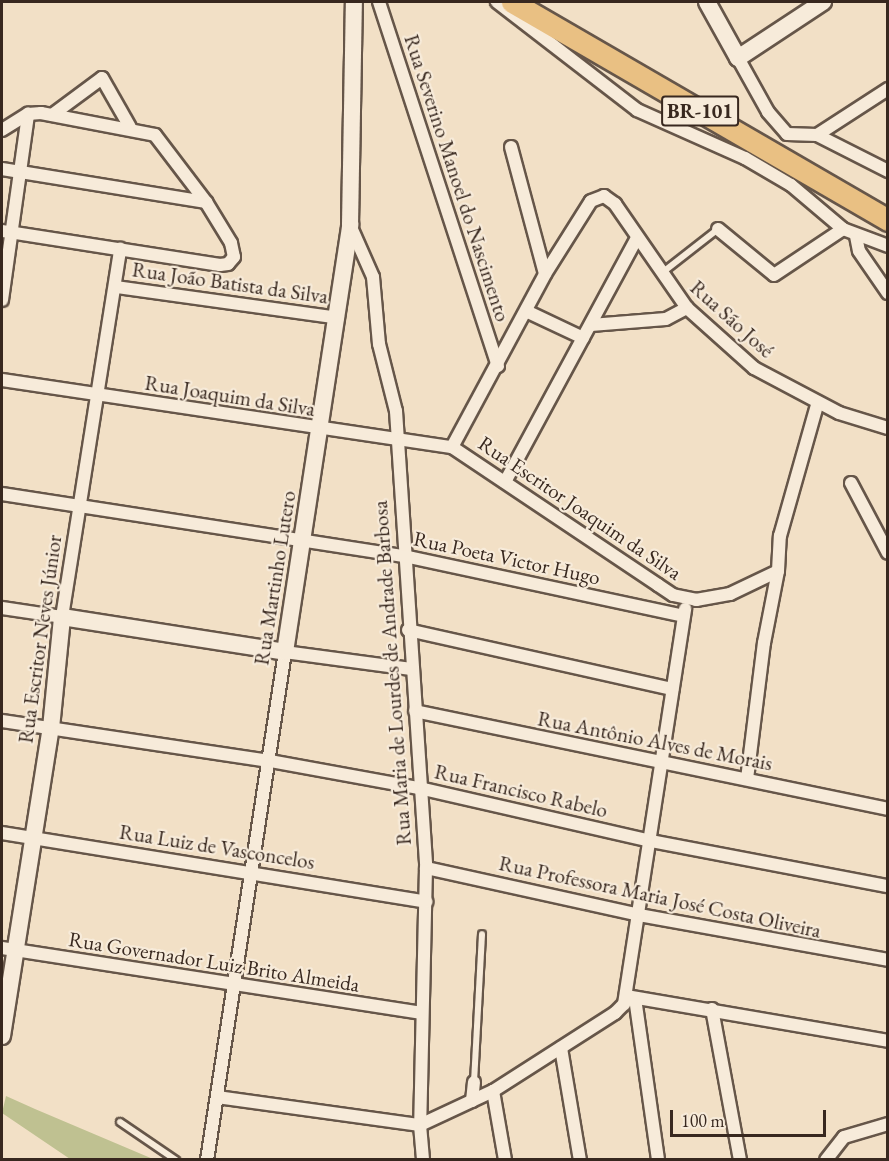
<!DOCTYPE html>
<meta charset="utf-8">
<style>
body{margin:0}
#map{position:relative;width:889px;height:1161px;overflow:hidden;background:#f2e0c6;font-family:"EB Garamond",serif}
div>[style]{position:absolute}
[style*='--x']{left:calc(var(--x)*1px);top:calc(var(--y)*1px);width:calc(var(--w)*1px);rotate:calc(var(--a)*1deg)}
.green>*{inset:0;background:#bfc191}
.roads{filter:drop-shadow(2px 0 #665649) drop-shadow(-2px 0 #665649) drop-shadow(0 2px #665649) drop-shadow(0 -2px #665649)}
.lane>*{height:6px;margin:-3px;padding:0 3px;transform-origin:3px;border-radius:3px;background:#f7ebda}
.street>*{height:12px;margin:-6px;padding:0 6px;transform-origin:6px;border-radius:6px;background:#f7ebda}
.secondary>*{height:16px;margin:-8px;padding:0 8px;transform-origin:8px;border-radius:8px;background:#f7ebda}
.highway>*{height:21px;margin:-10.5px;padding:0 10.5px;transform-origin:10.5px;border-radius:10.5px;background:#e9c083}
span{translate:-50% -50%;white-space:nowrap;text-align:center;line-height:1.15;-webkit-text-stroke:4.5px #f7ebda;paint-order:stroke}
.shield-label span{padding:2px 4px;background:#f7ebda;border:2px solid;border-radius:4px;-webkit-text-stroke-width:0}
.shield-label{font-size:20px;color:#38281f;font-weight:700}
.street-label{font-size:21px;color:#38281f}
.frame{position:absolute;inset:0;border:3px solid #38281f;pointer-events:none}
.scale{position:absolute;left:670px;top:1110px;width:156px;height:27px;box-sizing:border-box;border:3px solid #38281f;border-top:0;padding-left:8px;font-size:18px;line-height:21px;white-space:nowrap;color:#38281f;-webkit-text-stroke:4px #f7ebda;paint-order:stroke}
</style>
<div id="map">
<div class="green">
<i style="clip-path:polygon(6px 1096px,35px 1109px,153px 1159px,70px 1159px,2px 1113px)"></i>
</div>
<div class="roads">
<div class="lane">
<i style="--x:663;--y:272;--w:70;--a:-38"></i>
<i style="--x:474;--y:1082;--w:148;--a:-86.9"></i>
<i style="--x:120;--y:1122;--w:68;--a:34.2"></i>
</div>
<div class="street">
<i style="--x:379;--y:2;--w:383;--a:71.9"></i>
<i style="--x:497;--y:2;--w:177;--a:37.6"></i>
<i style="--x:637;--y:110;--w:118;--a:24"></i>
<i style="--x:745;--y:158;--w:53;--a:30.4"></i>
<i style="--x:791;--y:185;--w:68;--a:40.2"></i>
<i style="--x:843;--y:229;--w:48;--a:20.7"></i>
<i style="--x:738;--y:58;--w:62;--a:60.9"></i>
<i style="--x:768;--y:112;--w:29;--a:49"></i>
<i style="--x:52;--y:115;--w:62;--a:-36.5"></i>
<i style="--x:102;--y:78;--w:56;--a:60.3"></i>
<i style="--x:2;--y:130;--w:31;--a:-32"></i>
<i style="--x:28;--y:114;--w:13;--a:-4"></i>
<i style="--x:41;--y:113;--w:116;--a:10.9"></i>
<i style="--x:155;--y:135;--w:84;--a:52.7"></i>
<i style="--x:206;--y:202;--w:48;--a:58.6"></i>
<i style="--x:231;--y:243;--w:14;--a:78"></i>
<i style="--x:234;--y:257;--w:9;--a:131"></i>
<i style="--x:228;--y:264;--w:8;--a:173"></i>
<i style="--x:220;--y:265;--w:221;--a:-171.1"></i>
<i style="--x:787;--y:134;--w:30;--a:2"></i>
<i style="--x:817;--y:135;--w:85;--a:-32.9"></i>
<i style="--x:817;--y:135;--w:80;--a:26.9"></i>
<i style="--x:511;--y:147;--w:131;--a:75"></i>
<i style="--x:2;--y:169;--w:207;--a:9.2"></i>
<i style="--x:350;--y:225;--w:57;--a:66.1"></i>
<i style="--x:373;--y:277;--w:67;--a:84.9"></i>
<i style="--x:379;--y:344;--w:69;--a:75.8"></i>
<i style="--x:396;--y:411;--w:458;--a:86.2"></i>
<i style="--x:426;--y:868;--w:257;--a:91.3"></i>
<i style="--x:420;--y:1125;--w:35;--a:85"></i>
<i style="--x:718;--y:229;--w:72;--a:39.4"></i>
<i style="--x:774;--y:275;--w:83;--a:-33.7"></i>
<i style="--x:856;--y:236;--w:15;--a:79"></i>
<i style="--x:859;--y:251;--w:51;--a:55.4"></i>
<i style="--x:116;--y:287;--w:224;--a:7.9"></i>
<i style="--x:2;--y:300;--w:188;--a:-82"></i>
<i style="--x:526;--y:311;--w:63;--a:25.3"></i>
<i style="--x:591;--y:325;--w:75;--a:-4.6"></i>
<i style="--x:666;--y:319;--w:24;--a:-28"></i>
<i style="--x:2;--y:380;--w:455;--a:8.5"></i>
<i style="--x:452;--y:447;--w:248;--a:33.8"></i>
<i style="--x:658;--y:585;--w:18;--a:34"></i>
<i style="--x:673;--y:595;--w:24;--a:12"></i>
<i style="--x:696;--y:600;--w:35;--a:-10"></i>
<i style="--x:730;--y:594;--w:53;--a:-25.6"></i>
<i style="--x:778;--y:571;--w:35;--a:-87"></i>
<i style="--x:780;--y:536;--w:139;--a:-74.2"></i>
<i style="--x:452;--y:447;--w:196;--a:-61.7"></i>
<i style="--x:545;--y:274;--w:86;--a:-57.8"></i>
<i style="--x:591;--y:201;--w:14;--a:-21"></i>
<i style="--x:604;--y:196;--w:14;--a:36"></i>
<i style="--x:615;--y:204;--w:126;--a:55.3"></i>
<i style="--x:687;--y:308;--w:90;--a:41.8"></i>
<i style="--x:754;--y:368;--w:96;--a:27.9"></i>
<i style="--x:839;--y:413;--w:51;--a:17"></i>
<i style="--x:505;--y:482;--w:275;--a:-61.6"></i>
<i style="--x:851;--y:483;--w:79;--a:62.1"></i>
<i style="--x:2;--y:494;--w:407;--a:8.8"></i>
<i style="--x:404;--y:556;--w:286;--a:12.1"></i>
<i style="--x:2;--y:608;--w:61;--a:8.5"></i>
<i style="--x:62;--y:617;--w:373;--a:-81"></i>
<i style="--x:408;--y:630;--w:271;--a:12.6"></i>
<i style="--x:415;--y:711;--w:483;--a:11.7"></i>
<i style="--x:2;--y:721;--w:271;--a:8.5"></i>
<i style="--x:270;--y:761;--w:151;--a:10.3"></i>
<i style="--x:419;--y:788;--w:238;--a:12.9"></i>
<i style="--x:651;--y:841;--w:241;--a:10.8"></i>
<i style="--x:747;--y:779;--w:137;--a:-82.9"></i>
<i style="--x:764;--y:643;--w:73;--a:-79"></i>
<i style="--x:2;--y:833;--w:430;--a:9.2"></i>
<i style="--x:426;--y:868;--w:218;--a:12.4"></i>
<i style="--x:639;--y:915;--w:253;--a:10.2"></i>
<i style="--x:2;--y:948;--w:424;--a:8.8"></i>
<i style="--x:626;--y:996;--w:266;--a:9.7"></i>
<i style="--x:635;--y:998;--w:164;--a:81.9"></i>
<i style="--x:712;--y:1009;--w:154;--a:79.5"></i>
<i style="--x:561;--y:1048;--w:114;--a:80.4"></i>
<i style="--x:493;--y:1091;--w:70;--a:80.1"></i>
<i style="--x:217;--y:1097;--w:205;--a:7.9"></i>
<i style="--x:472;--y:1101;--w:19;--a:-84"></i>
<i style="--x:420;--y:1125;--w:81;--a:-25"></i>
<i style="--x:493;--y:1091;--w:145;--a:-32.6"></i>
<i style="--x:615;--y:1013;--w:13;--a:-45"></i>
<i style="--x:624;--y:1004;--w:400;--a:-81.2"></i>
<i style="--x:207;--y:1160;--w:514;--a:-81.27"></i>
<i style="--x:285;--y:652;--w:127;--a:7.7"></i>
<i style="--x:826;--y:1160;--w:29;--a:-52"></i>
<i style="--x:844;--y:1137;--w:46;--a:-16.5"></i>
</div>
<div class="secondary">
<i style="--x:707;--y:2;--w:64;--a:61"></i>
<i style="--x:738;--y:58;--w:102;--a:-33.4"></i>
<i style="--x:2;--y:1036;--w:312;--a:-81"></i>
<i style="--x:51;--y:728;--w:112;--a:-84.3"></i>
<i style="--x:62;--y:617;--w:226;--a:8.9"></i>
<i style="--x:285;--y:652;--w:432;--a:-81.3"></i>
<i style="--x:350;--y:225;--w:223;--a:-89"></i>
</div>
<div class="highway">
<i style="--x:512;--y:2;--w:435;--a:30.1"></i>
</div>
</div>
<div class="shield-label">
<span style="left:700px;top:111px">BR-101</span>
</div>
<div class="street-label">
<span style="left:457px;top:178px;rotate:72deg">Rua Severino Manoel do Nascimento</span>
<span style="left:230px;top:283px;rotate:8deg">Rua João Batista da Silva</span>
<span style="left:732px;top:319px;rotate:42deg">Rua São José</span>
<span style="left:230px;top:396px;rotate:9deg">Rua Joaquim da Silva</span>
<span style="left:580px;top:508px;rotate:34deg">Rua Escritor Joaquim da Silva</span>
<span style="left:507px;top:558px;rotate:12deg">Rua Poeta Victor Hugo</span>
<span style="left:275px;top:578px;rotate:-81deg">Rua Martinho Lutero</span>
<span style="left:40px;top:639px;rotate:-82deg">Rua Escritor Neves Júnior</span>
<span style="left:392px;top:673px;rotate:-94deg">Rua Maria de Lourdes de Andrade Barbosa</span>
<span style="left:655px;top:741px;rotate:11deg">Rua Antônio Alves de Morais</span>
<span style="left:521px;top:791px;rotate:13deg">Rua Francisco Rabelo</span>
<span style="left:217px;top:847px;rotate:9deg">Rua Luiz de Vasconcelos</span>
<span style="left:660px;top:897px;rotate:12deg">Rua Professora Maria José Costa Oliveira</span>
<span style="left:214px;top:962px;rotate:9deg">Rua Governador Luiz Brito Almeida</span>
</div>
<div class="frame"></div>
<div class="scale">100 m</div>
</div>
